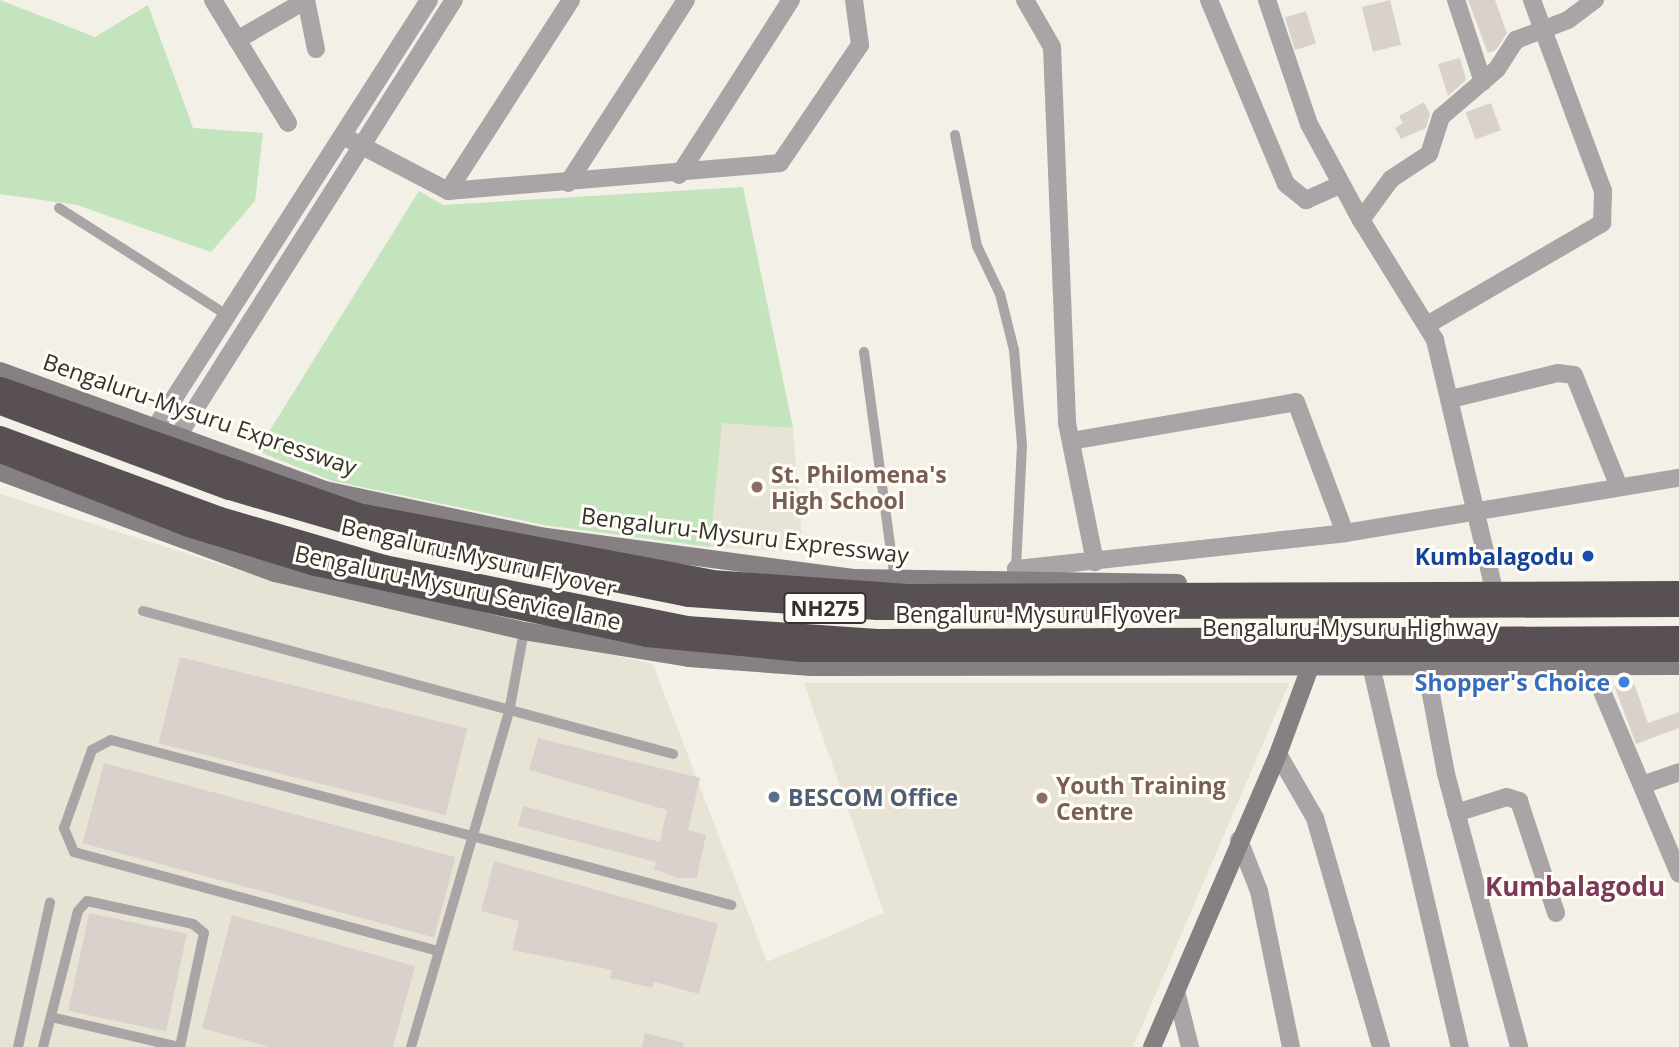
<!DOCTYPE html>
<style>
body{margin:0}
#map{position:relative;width:1679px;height:1047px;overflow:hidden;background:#f2f0e7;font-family:"Open Sans",sans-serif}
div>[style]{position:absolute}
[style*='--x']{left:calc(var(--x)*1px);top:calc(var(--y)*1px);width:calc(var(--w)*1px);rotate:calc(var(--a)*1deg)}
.built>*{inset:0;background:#e8e4d5}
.green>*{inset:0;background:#c3e4bc}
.building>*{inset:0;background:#dbd1cc;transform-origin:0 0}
.lane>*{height:10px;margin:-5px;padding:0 5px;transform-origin:5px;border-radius:5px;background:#a9a4a6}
.street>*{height:18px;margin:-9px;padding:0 9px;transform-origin:9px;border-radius:9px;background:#a9a4a6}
.secondary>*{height:18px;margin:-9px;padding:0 9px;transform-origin:9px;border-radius:9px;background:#868082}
.highway>*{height:21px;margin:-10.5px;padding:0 10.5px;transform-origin:10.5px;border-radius:10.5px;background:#595053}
.highway-bridge>*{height:21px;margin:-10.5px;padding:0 10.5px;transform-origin:10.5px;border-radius:10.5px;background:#595053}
.dots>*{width:19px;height:19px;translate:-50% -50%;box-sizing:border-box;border:4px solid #fffdf6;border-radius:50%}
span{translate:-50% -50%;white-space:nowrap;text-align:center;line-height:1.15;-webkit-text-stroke:6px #fffdf6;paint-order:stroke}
.shield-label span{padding:2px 5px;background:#fffdf6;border:2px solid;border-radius:5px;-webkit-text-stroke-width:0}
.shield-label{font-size:21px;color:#33322e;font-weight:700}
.street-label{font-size:23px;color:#33322e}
.education-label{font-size:23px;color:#785e54;font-weight:700}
.left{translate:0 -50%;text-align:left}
.transit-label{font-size:23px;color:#164399;font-weight:700}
.right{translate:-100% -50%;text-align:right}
.shop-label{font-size:23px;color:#366cbe;font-weight:700}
.service-label{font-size:23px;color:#4e5e75;font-weight:700}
.quarter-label{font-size:26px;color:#7c3a5b;font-weight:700}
</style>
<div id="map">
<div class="built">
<i style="clip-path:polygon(722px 422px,793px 428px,803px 552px,710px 547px)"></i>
<i style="clip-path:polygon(0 494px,244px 572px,653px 664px,767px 962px,884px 913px,804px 683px,1289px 683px,1133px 1047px,0 1047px)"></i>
</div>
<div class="green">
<i style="clip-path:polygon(0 0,95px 37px,148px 5px,193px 128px,263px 133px,255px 201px,211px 252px,77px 205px,0 194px)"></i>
<i style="clip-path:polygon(743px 187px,793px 428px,722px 423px,710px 547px,544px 525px,333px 481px,257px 451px,419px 191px,443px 205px)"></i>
</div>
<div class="building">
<i style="left:1390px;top:0;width:46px;height:29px;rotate:76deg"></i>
<i style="clip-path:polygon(1468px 0,1495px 0,1507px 33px,1496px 50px,1488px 53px)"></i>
<i style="left:1306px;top:11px;width:34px;height:22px;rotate:73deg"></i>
<i style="clip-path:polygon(1460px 58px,1466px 80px,1448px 96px,1438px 64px)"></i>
<i style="clip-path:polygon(1424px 102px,1430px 114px,1426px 128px,1401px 139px,1395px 128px,1403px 123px,1399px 116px)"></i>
<i style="left:1491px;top:103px;width:29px;height:27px;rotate:70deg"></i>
<i style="left:180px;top:657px;width:296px;height:89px;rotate:14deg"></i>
<i style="clip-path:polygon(1632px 678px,1648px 723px,1679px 712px,1679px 728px,1636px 744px,1614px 685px)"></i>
<i style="clip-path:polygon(538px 738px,700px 778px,688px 830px,706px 835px,697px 878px,677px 878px,654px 869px,656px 862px,518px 826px,523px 806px,660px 842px,667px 810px,529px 770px)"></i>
<i style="left:104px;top:763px;width:364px;height:83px;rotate:15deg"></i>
<i style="clip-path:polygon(494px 861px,718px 924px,699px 994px,654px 982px,652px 988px,610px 978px,612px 970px,512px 950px,519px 921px,481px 911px)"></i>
<i style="left:89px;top:913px;width:100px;height:100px;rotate:12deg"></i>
<i style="clip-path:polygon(232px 915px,415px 966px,393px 1047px,269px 1047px,202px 1028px)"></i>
<i style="clip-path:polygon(645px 1033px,684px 1043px,683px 1047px,642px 1047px)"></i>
</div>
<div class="lane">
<i style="--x:955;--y:135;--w:113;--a:78.8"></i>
<i style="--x:977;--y:246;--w:53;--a:64.4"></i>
<i style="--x:1000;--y:294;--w:58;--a:76"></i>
<i style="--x:1014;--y:350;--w:95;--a:85.2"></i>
<i style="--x:1022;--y:445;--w:124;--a:92.8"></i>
<i style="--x:59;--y:208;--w:199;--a:32.5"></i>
<i style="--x:864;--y:352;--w:230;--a:82.3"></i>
<i style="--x:143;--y:611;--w:549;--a:15.1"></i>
<i style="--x:438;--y:951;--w:377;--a:-164.8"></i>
<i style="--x:74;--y:852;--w:26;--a:-113"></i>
<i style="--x:64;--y:828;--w:83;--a:-70.3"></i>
<i style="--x:92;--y:750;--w:21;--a:-28"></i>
<i style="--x:111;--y:740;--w:642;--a:14.9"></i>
<i style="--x:51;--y:1017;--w:131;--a:13.2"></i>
<i style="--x:18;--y:1047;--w:148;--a:-77.5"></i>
<i style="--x:43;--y:1047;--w:140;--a:-75.6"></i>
<i style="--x:78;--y:911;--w:13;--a:-48"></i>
<i style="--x:87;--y:901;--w:108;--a:12.2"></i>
<i style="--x:193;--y:924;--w:14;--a:39"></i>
<i style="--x:204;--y:933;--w:116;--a:101.9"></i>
<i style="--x:411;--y:1047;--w:349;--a:-73.7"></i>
<i style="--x:509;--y:712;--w:82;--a:-79.5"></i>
</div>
<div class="street">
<i style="--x:213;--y:0;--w:144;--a:58.6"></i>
<i style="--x:306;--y:0;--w:50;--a:78.5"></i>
<i style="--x:1025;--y:0;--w:54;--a:60.1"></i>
<i style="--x:1052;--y:47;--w:376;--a:87.7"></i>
<i style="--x:1067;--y:423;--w:142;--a:78.6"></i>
<i style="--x:1209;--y:0;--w:199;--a:67.3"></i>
<i style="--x:1286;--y:184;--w:26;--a:39"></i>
<i style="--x:1306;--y:200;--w:35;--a:-24"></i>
<i style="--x:1267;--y:0;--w:131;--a:71.3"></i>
<i style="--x:1309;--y:124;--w:109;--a:61.6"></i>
<i style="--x:1361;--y:220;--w:51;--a:-53.8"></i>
<i style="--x:1391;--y:179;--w:45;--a:-33.3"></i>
<i style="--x:1429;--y:154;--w:39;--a:-72"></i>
<i style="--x:1441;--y:117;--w:74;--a:-40.6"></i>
<i style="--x:1497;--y:69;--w:35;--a:-57"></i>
<i style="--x:1516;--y:40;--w:56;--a:-21"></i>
<i style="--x:1568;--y:20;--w:34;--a:-37"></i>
<i style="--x:1456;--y:0;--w:86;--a:71.8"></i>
<i style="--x:237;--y:40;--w:80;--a:-30.1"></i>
<i style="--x:343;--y:136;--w:119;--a:27.6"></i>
<i style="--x:448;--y:191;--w:333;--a:-4.8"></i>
<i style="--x:780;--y:163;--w:143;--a:-55.9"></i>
<i style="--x:860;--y:45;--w:45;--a:-97.6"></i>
<i style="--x:679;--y:175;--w:208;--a:-57.4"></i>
<i style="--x:568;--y:183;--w:218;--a:-57.2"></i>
<i style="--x:448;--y:191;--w:227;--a:-57.2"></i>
<i style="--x:1361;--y:220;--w:141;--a:58.3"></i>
<i style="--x:1435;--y:340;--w:249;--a:76.7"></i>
<i style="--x:1427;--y:325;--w:203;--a:-30.2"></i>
<i style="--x:1602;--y:223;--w:32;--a:-88"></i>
<i style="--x:1603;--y:191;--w:204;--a:-110.4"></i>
<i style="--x:1451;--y:399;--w:110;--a:-13.7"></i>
<i style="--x:1558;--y:373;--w:16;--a:7"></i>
<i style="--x:1574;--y:375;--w:121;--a:68.1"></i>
<i style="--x:155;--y:428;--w:508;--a:-57.37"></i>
<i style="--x:178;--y:436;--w:516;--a:-57.67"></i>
<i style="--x:1071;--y:441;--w:228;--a:-9.8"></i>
<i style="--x:1296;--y:402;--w:140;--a:69.5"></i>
<i style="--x:1016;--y:581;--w:12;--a:-90"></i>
<i style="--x:1016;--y:569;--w:331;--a:-6.2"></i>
<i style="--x:1345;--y:533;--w:338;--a:-9.4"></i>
<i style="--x:1426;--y:668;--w:108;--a:79.3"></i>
<i style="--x:1446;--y:774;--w:283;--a:75"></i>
<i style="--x:1372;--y:670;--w:387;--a:76.9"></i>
<i style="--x:1593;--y:670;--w:221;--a:67.1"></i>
<i style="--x:1278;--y:754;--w:74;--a:60"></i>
<i style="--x:1315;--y:818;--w:238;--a:73.9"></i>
<i style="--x:1642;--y:785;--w:39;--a:-19"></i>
<i style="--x:1456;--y:813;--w:53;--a:-17.4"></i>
<i style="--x:1507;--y:797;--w:13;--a:18"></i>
<i style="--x:1519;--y:801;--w:118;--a:71.7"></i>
<i style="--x:1239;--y:840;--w:55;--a:68.6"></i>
<i style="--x:1259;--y:891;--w:159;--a:78.4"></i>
<i style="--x:1177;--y:995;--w:54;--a:76"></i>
</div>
<div class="secondary">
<i style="--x:0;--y:371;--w:346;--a:20.1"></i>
<i style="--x:325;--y:490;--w:219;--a:12.1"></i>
<i style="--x:539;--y:536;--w:319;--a:7.6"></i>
<i style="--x:855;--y:578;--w:323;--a:0.9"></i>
<i style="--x:0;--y:472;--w:293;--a:20.2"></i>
<i style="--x:275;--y:573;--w:256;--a:13.1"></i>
<i style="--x:524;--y:631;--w:167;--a:9.3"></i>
<i style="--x:689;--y:658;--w:123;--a:4.2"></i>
<i style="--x:812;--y:667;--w:867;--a:-0.07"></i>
<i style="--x:1152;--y:1047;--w:319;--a:-66.7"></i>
<i style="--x:1278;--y:754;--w:167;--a:-69.7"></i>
</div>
<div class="highway">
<i style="--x:0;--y:387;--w:380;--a:19.4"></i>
<i style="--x:358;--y:513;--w:359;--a:10.7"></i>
<i style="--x:711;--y:580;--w:197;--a:4.1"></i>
<i style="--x:908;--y:594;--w:771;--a:-0.22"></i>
<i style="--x:0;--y:452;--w:202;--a:21.5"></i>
<i style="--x:188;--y:526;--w:133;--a:17.1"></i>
<i style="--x:315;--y:565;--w:339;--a:12.1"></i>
<i style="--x:646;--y:636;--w:156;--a:5.5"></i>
<i style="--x:801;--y:651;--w:878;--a:0"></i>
</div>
<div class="highway-bridge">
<i style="--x:0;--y:404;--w:244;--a:20.4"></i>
<i style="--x:229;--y:489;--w:169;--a:16.2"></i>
<i style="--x:391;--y:536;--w:304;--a:11.4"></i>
<i style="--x:689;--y:596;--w:188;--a:4"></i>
<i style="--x:877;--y:609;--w:802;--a:-0.21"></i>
<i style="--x:0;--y:436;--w:234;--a:20.2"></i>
<i style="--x:220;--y:517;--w:171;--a:16.3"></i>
<i style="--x:384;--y:565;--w:308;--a:11.4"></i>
<i style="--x:686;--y:626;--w:191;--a:3.9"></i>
<i style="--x:877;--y:639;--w:802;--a:-0.21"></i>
</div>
<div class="dots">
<i style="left:757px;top:487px;background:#8d6e63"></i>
<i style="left:1588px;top:556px;background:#1a4fb4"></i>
<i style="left:1624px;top:682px;background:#3f7fe0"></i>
<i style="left:774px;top:797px;background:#5c6f8a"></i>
<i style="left:1042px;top:798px;background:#8d6e63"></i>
</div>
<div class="shield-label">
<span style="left:825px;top:608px">NH275</span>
</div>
<div class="street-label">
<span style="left:200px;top:414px;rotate:19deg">Bengaluru-Mysuru Expressway</span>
<span style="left:745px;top:535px;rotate:7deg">Bengaluru-Mysuru Expressway</span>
<span style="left:479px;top:557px;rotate:13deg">Bengaluru-Mysuru Flyover</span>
<span style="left:458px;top:587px;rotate:12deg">Bengaluru-Mysuru Service lane</span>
<span style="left:1036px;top:614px">Bengaluru-Mysuru Flyover</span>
<span style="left:1350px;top:627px">Bengaluru-Mysuru Highway</span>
</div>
<div class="education-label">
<span class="left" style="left:771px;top:487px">St. Philomena's<br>High School</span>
<span class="left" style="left:1056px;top:798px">Youth Training<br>Centre</span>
</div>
<div class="transit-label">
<span class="right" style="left:1574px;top:556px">Kumbalagodu</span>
</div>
<div class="shop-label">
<span class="right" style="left:1610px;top:682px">Shopper's Choice</span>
</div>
<div class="service-label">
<span class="left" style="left:788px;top:797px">BESCOM Office</span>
</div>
<div class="quarter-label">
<span style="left:1575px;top:887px">Kumbalagodu</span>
</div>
</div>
